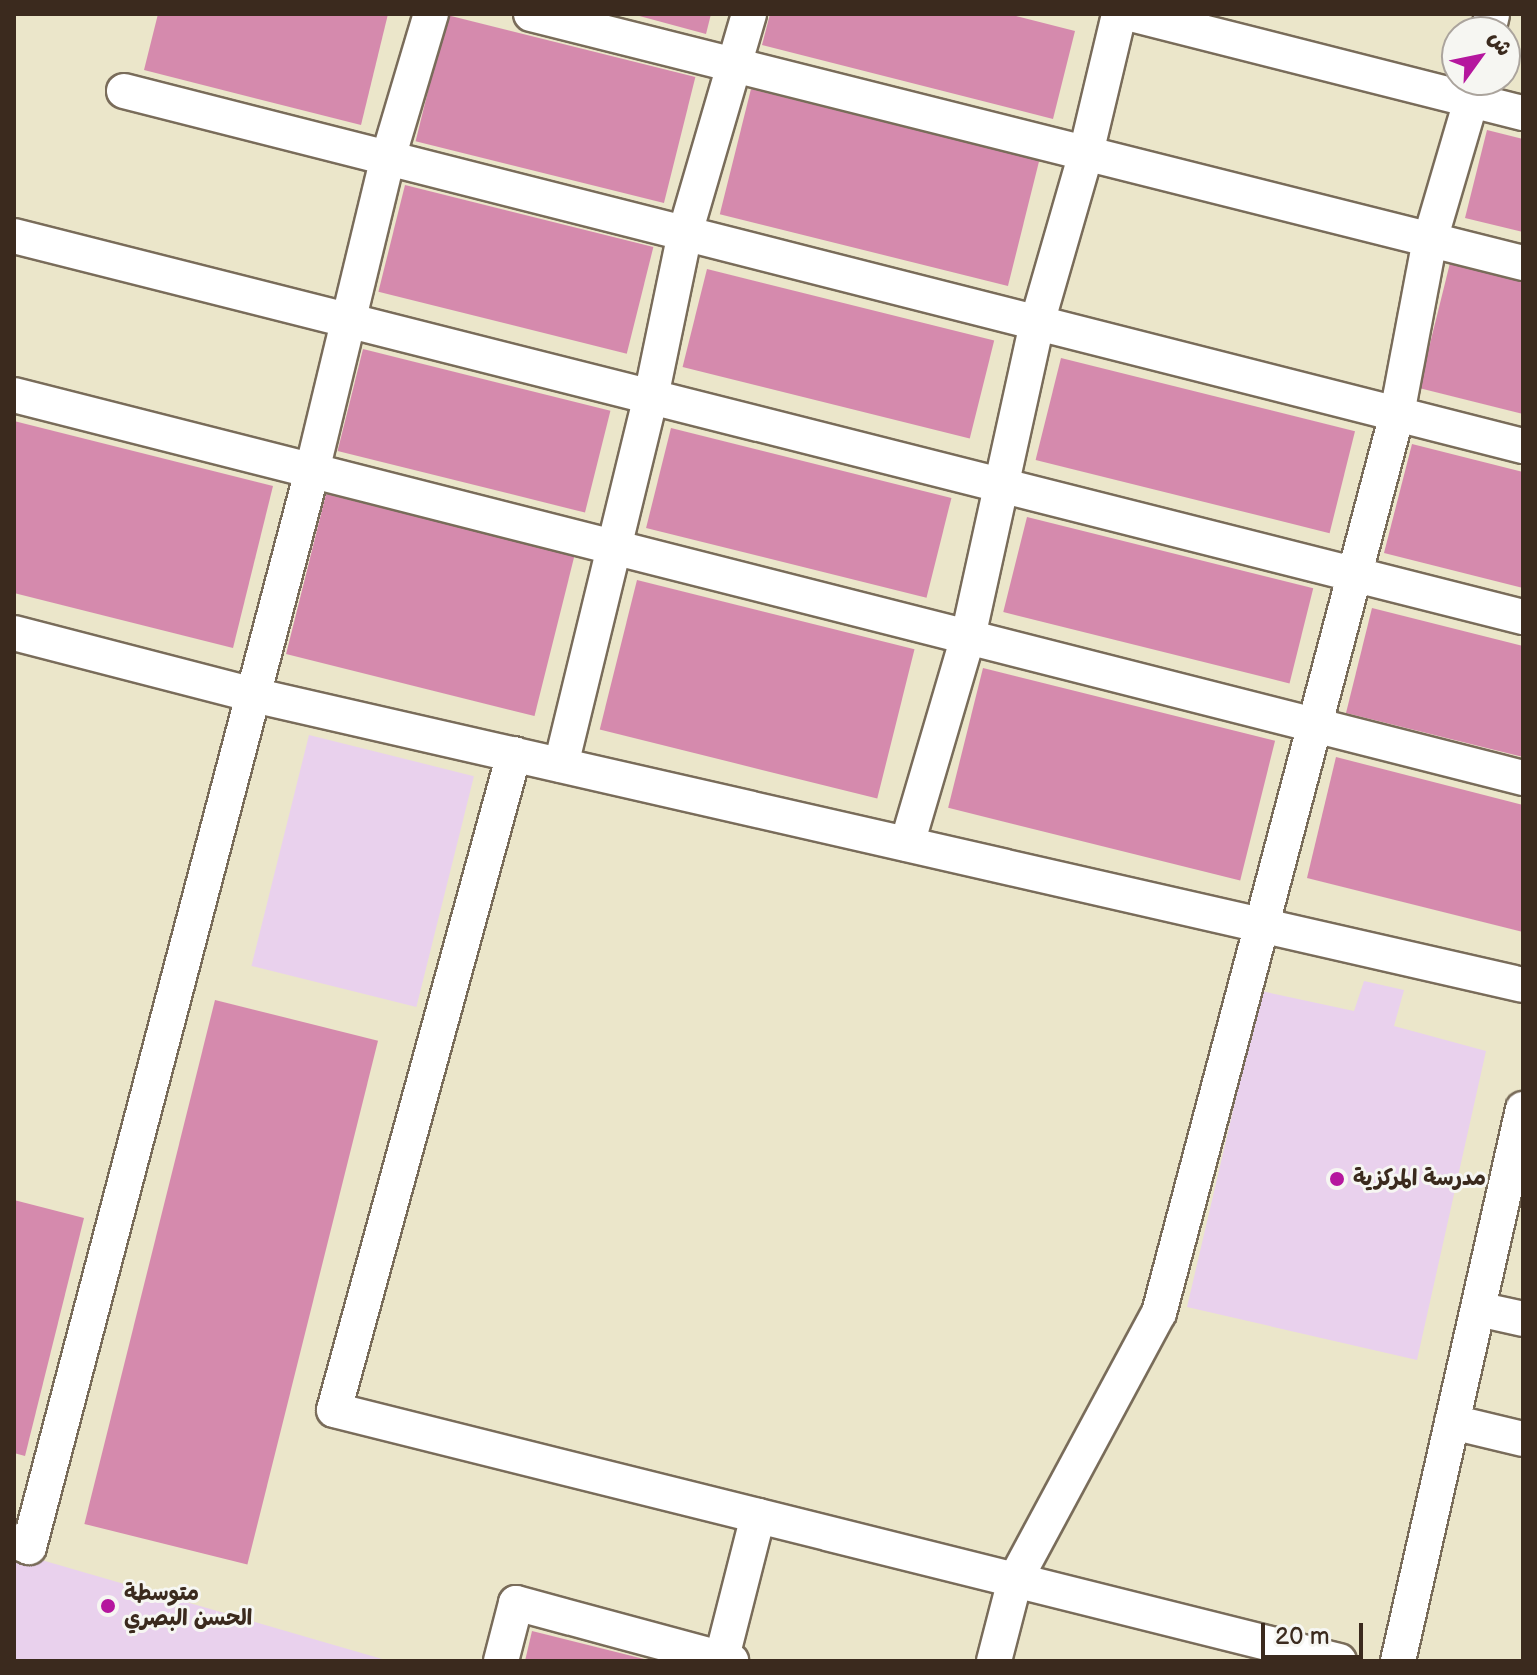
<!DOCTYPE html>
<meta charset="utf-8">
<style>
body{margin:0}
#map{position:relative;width:1537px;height:1675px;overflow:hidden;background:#ebe6ca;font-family:"Balsamiq Sans","Playpen Sans Arabic",sans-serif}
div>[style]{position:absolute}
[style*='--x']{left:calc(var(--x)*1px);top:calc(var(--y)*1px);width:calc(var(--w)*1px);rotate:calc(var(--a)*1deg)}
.built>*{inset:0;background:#e9d1ed;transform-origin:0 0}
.building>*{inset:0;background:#d58aad;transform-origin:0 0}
.roads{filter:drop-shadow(2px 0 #796c5a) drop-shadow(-2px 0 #796c5a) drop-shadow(0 2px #796c5a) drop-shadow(0 -2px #796c5a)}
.street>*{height:34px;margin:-17px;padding:0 17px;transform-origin:17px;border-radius:17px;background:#fff}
.dots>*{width:22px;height:22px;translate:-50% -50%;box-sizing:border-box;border:4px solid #f6f6f2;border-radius:50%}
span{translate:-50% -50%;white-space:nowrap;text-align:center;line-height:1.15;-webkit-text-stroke:6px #f6f6f2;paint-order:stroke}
.poi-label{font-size:22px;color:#3b2a1e;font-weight:700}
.left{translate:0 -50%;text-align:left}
.frame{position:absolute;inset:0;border:16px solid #3b2a1e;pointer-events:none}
.north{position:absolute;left:1441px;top:16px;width:80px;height:80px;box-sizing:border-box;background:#f6f6f2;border:2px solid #aba49d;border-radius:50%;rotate:57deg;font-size:22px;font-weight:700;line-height:32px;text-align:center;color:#3b2a1e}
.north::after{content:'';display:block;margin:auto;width:28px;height:36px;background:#b5179e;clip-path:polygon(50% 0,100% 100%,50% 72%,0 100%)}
.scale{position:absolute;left:1261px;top:1623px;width:102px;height:36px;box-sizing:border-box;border:4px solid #3b2a1e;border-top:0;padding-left:10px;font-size:24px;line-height:28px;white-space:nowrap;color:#3b2a1e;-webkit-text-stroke:6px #f6f6f2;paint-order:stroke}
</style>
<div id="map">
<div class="built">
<i style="left:309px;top:735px;width:170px;height:238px;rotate:14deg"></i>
<i style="clip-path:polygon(1364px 981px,1404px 990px,1394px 1026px,1486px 1051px,1417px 1360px,1187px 1307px,1261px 991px,1354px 1011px)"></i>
<i style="clip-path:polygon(14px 1552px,389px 1661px,14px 1661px)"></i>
</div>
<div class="building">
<i style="clip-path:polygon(158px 14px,388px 14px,361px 125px,144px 70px)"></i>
<i style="clip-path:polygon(632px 14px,711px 14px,706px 34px)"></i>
<i style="clip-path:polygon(770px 14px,1008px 14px,1075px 31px,1053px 119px,762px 45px)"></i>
<i style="left:447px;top:15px;width:256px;height:130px;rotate:14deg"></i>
<i style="left:751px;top:89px;width:297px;height:129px;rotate:14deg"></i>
<i style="clip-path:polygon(1487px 130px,1523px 139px,1523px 232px,1465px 218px)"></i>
<i style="left:405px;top:185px;width:256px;height:110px;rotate:14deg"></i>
<i style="clip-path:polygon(1450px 263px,1523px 282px,1523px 414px,1419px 388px)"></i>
<i style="left:707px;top:269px;width:296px;height:101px;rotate:14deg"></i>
<i style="left:363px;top:349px;width:255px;height:105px;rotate:14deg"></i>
<i style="left:1061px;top:358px;width:303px;height:105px;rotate:14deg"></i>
<i style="clip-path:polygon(14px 421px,273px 486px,233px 648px,14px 593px)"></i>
<i style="left:671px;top:428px;width:289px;height:103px;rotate:14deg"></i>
<i style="clip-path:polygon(1412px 444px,1523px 472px,1523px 588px,1384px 553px)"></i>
<i style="left:326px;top:494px;width:256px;height:165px;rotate:14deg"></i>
<i style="left:1027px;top:517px;width:295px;height:98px;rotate:14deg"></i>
<i style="left:637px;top:580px;width:286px;height:154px;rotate:14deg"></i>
<i style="clip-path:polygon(1372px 608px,1523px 646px,1523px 757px,1346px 713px)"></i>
<i style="left:983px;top:668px;width:301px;height:144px;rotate:14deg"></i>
<i style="clip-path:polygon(1336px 757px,1523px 805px,1523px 932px,1307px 878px)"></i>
<i style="left:215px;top:1000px;width:168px;height:540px;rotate:14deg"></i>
<i style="clip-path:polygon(14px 1200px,84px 1218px,25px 1456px,14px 1453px)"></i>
<i style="clip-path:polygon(532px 1631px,648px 1660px,648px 1661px,525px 1661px)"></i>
</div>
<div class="roads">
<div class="street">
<i style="--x:531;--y:14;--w:1023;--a:14.09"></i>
<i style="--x:1131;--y:14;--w:404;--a:14.2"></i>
<i style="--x:1488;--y:32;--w:18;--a:-77"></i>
<i style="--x:124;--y:91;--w:1443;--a:14.24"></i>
<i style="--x:14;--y:236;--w:1556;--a:14.17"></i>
<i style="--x:14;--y:395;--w:1557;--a:14.24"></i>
<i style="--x:14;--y:633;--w:247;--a:14.5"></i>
<i style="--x:253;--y:695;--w:1303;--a:12.86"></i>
<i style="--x:514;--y:754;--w:680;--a:105.34"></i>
<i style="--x:334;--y:1410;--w:1036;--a:14.02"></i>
<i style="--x:561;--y:765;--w:379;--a:-76.3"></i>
<i style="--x:651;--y:397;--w:167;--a:-78.3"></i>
<i style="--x:685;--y:233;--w:228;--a:-73.7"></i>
<i style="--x:907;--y:844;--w:216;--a:-73.6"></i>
<i style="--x:968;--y:637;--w:321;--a:-77.6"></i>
<i style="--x:1037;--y:323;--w:177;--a:-73.9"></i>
<i style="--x:1086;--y:153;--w:143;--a:-76.6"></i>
<i style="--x:1478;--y:1309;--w:46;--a:12.5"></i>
<i style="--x:1452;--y:1422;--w:73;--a:13.5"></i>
<i style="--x:14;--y:1541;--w:16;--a:22"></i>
<i style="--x:29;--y:1547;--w:1113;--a:-75.26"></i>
<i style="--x:312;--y:471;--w:322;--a:-76.4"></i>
<i style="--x:388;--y:158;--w:150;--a:-73.4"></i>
<i style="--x:501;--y:1661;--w:60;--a:-75.5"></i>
<i style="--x:516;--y:1603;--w:223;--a:15.1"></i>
<i style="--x:721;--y:1661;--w:150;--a:-75.7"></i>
<i style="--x:994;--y:1661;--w:84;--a:-75.5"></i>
<i style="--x:1015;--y:1580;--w:303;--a:-61.7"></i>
<i style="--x:1159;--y:1313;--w:930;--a:-75.17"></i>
<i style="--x:1397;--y:414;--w:177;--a:-79.3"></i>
<i style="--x:1430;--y:240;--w:167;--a:-73.6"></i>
<i style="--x:1398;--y:1661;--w:566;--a:-77.24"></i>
</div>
</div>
<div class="dots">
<i style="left:1337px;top:1179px;background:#b5179e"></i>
<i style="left:108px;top:1606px;background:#b5179e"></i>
</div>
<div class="poi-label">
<span class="left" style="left:1353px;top:1179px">مدرسة المركزية</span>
<span class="left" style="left:124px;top:1606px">متوسطة<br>الحسن البصري</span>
</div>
<div class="frame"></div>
<div class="north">ش</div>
<div class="scale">20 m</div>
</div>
